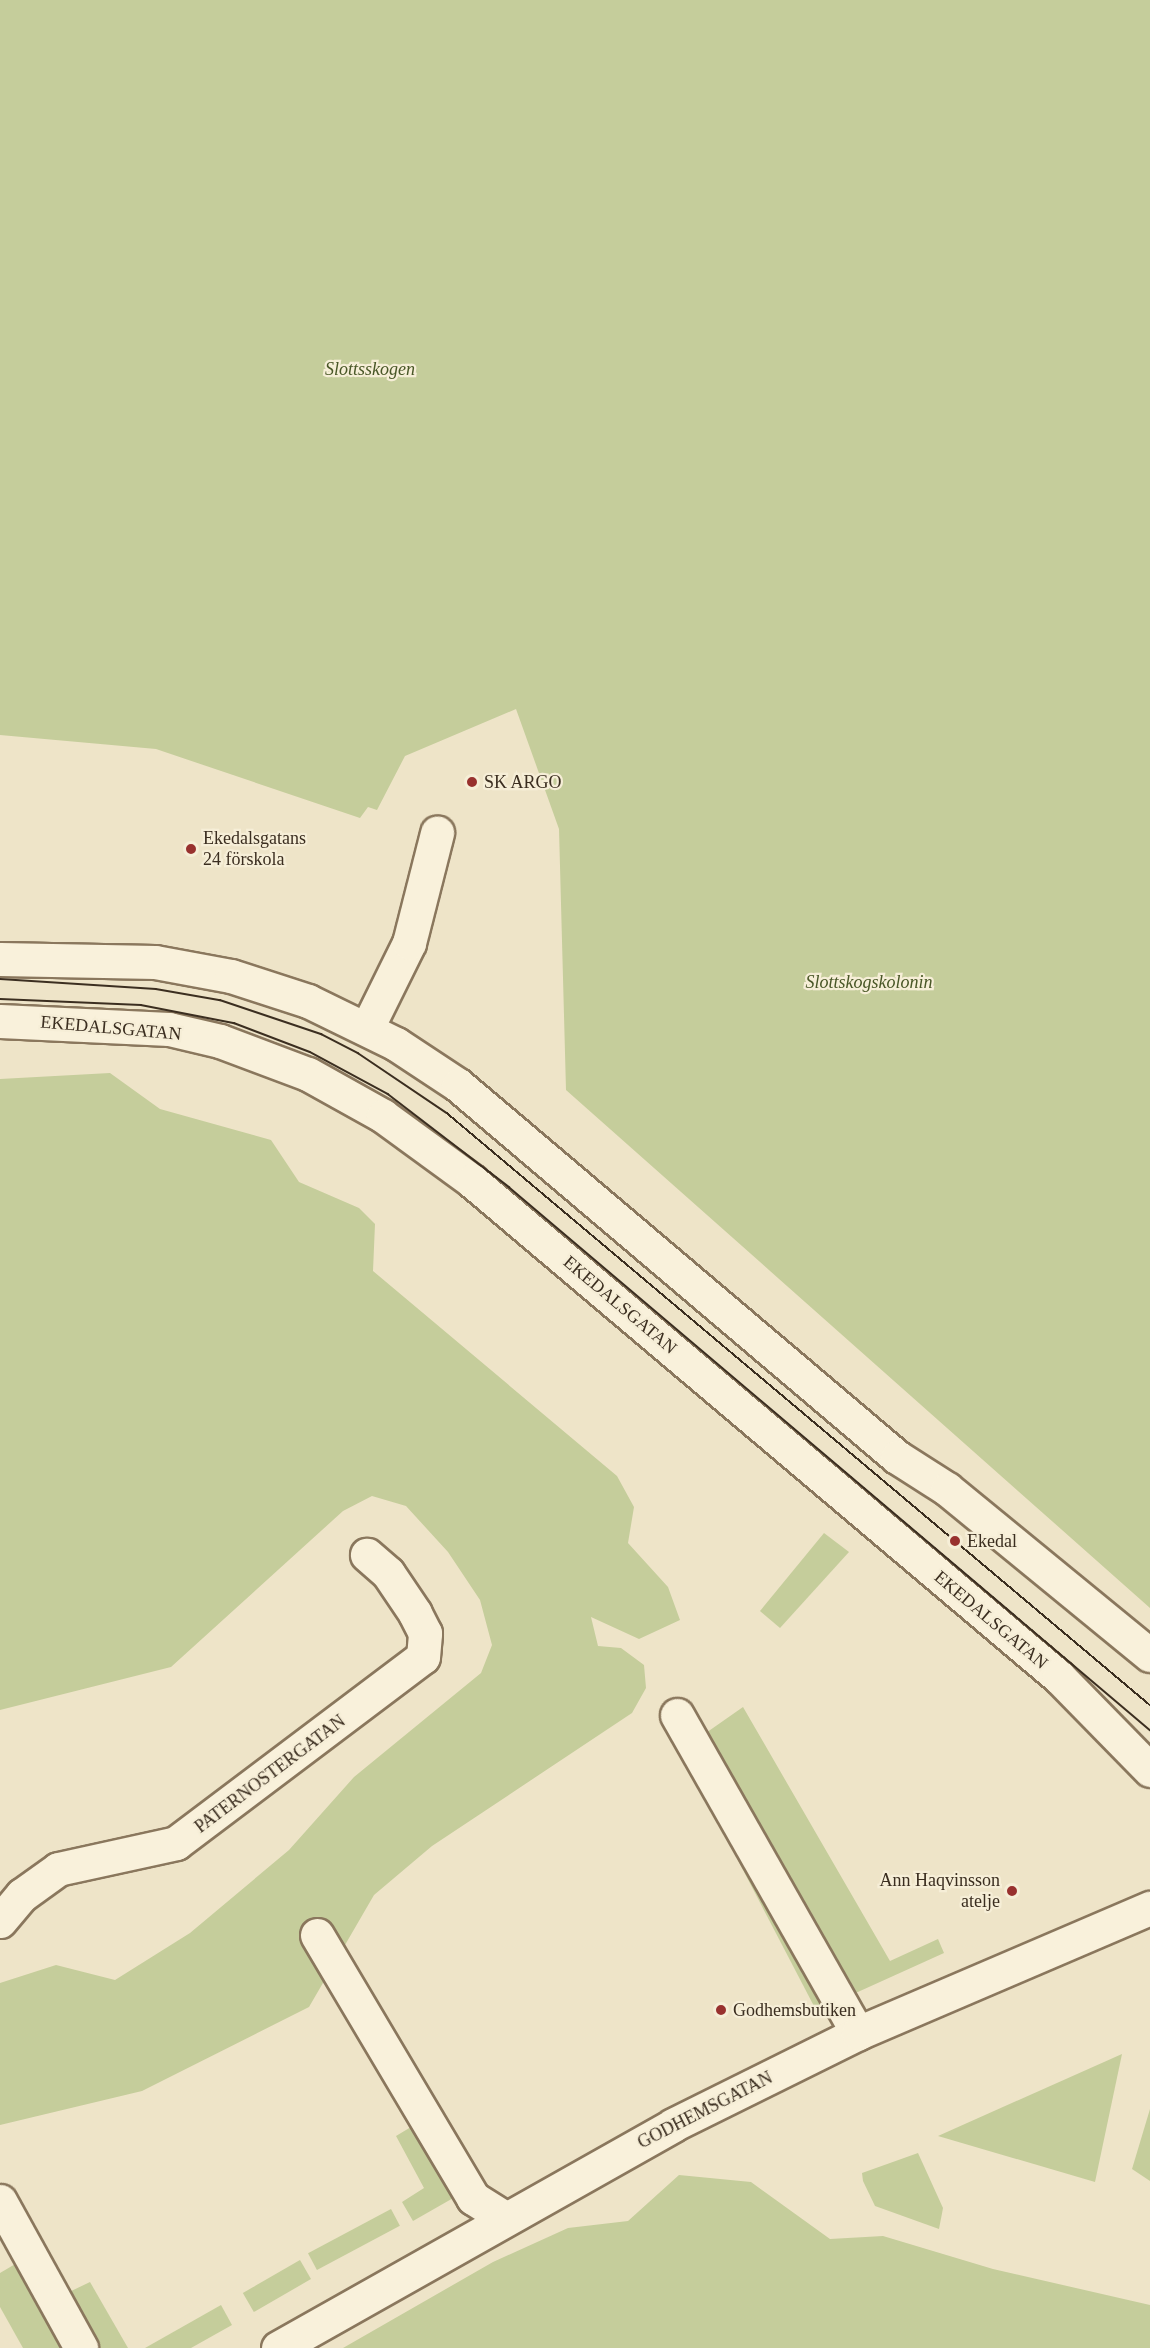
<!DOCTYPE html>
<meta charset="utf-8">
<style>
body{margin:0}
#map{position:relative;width:1150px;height:2348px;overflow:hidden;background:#eee4c8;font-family:Georgia,serif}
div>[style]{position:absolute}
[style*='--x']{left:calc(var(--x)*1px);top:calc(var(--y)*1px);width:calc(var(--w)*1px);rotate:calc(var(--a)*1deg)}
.green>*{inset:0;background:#c5cd9b;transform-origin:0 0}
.roads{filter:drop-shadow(2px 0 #8a775d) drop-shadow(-2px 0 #8a775d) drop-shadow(0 2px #8a775d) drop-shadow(0 -2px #8a775d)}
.minor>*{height:33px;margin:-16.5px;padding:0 16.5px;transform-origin:16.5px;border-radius:16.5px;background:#f9f1db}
.tram>*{height:1.5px;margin:-0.75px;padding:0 0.75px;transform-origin:0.75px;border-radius:0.75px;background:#3b2e20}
.dots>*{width:16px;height:16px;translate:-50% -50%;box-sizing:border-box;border:3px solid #f6eed7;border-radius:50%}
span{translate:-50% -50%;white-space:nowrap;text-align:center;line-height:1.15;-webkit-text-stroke:4.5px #f6eed7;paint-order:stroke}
.park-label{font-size:18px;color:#495727;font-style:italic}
.poi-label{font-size:18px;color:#3b2e20}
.left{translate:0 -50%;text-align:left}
.right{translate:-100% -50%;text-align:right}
.street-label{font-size:18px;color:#3b2e20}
</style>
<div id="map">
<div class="green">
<i style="clip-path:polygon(0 0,1150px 0,1150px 1608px,566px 1090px,559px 829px,516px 709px,405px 756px,377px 810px,368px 807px,360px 818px,156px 749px,0 735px)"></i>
<i style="clip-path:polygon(110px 1073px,160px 1109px,271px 1140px,299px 1182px,359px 1208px,375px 1224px,373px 1271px,617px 1476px,634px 1507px,628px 1543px,668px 1587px,680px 1620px,639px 1639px,591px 1617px,598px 1646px,621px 1648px,644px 1665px,646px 1688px,632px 1713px,432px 1846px,374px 1895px,309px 2007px,142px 2091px,0 2125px,0 1983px,56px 1965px,115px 1980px,190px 1933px,289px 1850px,354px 1777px,481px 1673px,492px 1645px,480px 1600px,448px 1552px,406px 1506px,372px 1496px,343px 1511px,171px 1667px,0 1710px,0 1079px)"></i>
<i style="clip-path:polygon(824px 1533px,849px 1552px,780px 1628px,760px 1611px)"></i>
<i style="clip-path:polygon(743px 1707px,890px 1961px,938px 1939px,944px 1953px,849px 1996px,703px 1735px)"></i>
<i style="clip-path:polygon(739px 1841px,829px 2004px,816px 2010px,730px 1845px)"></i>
<i style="clip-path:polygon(1122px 2054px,1095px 2182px,938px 2136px)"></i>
<i style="clip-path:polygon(1150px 2109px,1150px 2181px,1132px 2169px)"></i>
<i style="clip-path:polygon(411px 2127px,455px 2197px,413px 2221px,402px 2202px,424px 2188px,396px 2136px)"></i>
<i style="clip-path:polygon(918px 2153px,943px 2208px,939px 2229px,875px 2206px,863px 2181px,862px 2173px)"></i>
<i style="clip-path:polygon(679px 2175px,751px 2182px,830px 2239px,883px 2236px,993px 2269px,1150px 2305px,1150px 2348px,343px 2348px,493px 2262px,568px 2228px,628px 2221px)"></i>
<i style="left:391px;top:2209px;width:19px;height:94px;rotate:62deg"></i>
<i style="left:300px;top:2260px;width:22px;height:66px;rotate:60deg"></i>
<i style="clip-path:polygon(17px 2263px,66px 2348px,23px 2348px,0 2307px,0 2273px)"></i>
<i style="clip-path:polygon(90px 2282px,128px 2348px,96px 2348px,65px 2294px)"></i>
<i style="clip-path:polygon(221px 2305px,232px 2325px,191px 2348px,145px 2348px)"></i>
</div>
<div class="roads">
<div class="minor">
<i style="--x:0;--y:959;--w:155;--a:1.1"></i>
<i style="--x:155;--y:962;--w:77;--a:10.4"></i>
<i style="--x:231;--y:976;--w:81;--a:18"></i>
<i style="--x:308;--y:1001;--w:98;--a:26"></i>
<i style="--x:396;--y:1044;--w:74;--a:33.5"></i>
<i style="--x:458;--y:1085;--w:575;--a:40.28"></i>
<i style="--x:897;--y:1457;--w:59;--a:32.6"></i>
<i style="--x:947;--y:1489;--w:262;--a:39.3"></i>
<i style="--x:0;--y:1021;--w:169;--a:2.7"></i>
<i style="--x:169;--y:1029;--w:52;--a:13.2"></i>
<i style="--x:220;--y:1041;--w:94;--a:20.6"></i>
<i style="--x:308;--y:1074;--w:86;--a:29.2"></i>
<i style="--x:383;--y:1116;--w:110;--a:36.1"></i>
<i style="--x:472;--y:1181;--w:768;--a:40.2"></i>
<i style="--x:1059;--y:1677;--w:130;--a:45.6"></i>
<i style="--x:367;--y:1028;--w:95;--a:-63.7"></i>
<i style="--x:409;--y:943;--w:114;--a:-75.7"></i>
<i style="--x:677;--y:1715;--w:366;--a:60.4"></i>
<i style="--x:0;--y:1921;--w:34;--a:-50"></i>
<i style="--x:22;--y:1895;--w:44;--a:-35.8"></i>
<i style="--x:58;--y:1869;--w:121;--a:-12.4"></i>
<i style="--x:176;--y:1843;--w:309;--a:-37"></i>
<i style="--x:423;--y:1657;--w:24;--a:-85"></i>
<i style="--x:425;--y:1633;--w:22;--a:-117"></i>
<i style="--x:415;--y:1613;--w:48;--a:-124"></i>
<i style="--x:388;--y:1573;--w:28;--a:-139"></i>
<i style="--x:317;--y:1935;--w:306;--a:59.3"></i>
<i style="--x:473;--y:2198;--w:38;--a:32"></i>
<i style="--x:0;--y:2201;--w:168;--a:61.1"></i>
<i style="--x:278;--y:2348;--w:454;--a:-29.4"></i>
<i style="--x:673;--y:2125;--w:207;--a:-26.4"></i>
<i style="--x:858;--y:2033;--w:318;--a:-23.2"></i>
</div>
</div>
<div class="tram">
<i style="--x:0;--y:979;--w:156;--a:3.7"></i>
<i style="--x:156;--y:989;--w:65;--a:9.8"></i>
<i style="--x:220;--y:1000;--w:107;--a:18.6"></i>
<i style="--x:321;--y:1034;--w:42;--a:27.2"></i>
<i style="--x:358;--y:1053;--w:107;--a:34"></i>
<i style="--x:447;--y:1113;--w:919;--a:40.1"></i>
<i style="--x:0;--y:999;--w:141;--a:2.4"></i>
<i style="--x:141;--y:1005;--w:95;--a:11"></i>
<i style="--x:234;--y:1023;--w:81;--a:20.9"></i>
<i style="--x:310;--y:1052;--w:89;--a:28.3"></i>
<i style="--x:388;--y:1094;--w:153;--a:37.5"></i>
<i style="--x:509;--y:1187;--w:840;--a:40.27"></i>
</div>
<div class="dots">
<i style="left:472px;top:782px;background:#98312e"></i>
<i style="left:191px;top:849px;background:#98312e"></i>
<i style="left:955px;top:1541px;background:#98312e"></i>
<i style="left:1012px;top:1891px;background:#98312e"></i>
<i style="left:721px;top:2010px;background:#98312e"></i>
</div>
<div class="park-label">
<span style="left:370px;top:369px">Slottsskogen</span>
<span style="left:869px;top:982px">Slottskogskolonin</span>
</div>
<div class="poi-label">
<span class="left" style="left:484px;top:782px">SK ARGO</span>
<span class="left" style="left:203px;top:849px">Ekedalsgatans<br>24 förskola</span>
<span class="left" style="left:967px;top:1541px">Ekedal</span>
<span class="right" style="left:1000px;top:1891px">Ann Haqvinsson<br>atelje</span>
<span class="left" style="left:733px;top:2010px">Godhemsbutiken</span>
</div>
<div class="street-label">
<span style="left:111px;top:1028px;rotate:5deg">EKEDALSGATAN</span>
<span style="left:620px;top:1305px;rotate:40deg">EKEDALSGATAN</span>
<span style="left:991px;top:1620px;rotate:40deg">EKEDALSGATAN</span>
<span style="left:270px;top:1774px;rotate:-37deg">PATERNOSTERGATAN</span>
<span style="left:705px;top:2110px;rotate:-27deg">GODHEMSGATAN</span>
</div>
</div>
